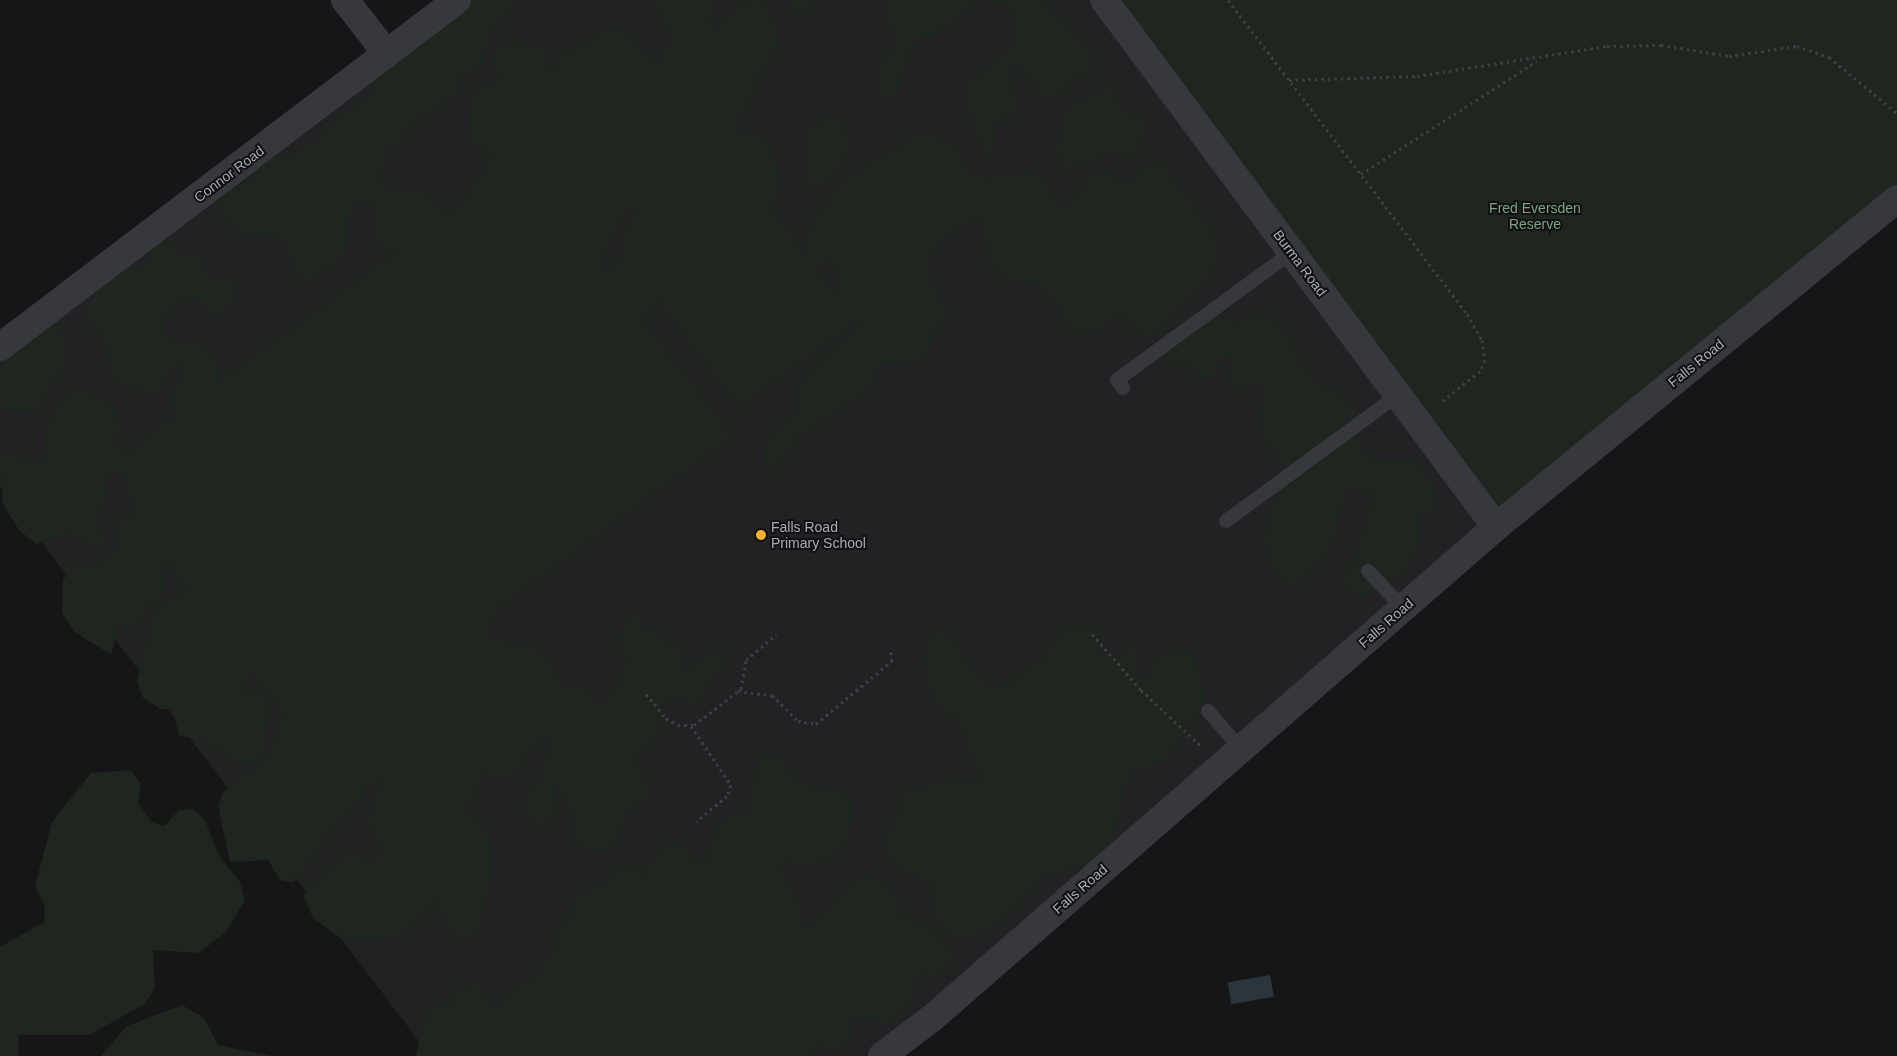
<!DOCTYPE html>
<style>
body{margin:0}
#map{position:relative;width:1897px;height:1056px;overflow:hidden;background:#161618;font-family:Helvetica,sans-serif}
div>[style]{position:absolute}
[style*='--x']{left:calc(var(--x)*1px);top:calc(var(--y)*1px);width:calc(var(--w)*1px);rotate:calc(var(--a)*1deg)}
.built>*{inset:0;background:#222225}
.green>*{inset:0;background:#1e261f}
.water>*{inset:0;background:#2c353c;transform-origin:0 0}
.path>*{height:3px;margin-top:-1.5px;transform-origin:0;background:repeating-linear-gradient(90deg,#3d3f44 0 2.5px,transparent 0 6.5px)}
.lane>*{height:14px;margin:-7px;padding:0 7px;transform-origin:7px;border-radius:7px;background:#37383d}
.street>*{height:28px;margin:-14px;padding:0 14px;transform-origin:14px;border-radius:14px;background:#37383d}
.dots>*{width:14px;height:14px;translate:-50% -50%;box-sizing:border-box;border:2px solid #111113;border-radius:50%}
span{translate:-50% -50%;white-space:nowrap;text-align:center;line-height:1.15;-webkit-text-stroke:4px #111113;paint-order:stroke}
.street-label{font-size:14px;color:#a8adb8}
.park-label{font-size:14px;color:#7fa381}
.poi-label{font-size:14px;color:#a8adb8}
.left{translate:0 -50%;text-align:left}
</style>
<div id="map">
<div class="built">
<i style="clip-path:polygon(457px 0,1104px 0,1496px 527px,882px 1056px,430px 1056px,0 487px,0 347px)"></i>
</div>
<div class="green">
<i style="clip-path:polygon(evenodd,446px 0,516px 0,491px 31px,482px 65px,463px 76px,454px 95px,420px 118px,396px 145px,385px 149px,385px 164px,376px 181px,398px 193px,410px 190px,433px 194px,442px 216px,463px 200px,492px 158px,471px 140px,467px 127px,473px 91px,501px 78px,492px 61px,495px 47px,512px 41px,542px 47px,552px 72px,565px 53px,617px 25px,657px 62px,673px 40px,673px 30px,662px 24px,655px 0,712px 0,710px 26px,716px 28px,749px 0,762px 0,774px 18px,780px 46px,755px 79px,762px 89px,743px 109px,736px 132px,754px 135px,771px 145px,782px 180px,772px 209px,805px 254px,812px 219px,848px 178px,915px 135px,929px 134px,952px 143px,969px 172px,983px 178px,1032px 172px,1046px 181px,1061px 207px,1070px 207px,1087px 177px,1097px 170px,1110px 173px,1123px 183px,1134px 181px,1140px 166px,1161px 160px,1215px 236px,1216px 267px,1155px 333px,1143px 337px,1117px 314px,1093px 334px,1079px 335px,1064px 323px,1057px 303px,1044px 287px,999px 278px,987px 259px,983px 225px,977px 220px,965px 224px,942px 242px,930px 260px,931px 282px,949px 316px,932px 333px,930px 352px,906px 366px,881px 364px,864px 395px,800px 435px,770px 475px,765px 468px,764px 449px,769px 437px,794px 416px,796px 388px,830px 349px,852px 335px,859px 325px,856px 322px,738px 408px,656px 298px,655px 307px,641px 317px,733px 436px,499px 607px,486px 636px,532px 647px,548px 659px,563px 686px,587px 689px,595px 705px,607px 700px,619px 682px,626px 661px,614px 636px,624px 635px,623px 624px,631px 615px,638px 616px,644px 628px,657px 632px,664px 646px,680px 647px,679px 662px,685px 669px,724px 647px,728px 665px,714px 673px,709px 688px,692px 705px,669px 695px,663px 700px,662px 727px,636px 760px,652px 790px,646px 800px,624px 815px,621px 836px,614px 846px,602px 854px,570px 844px,571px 811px,559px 785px,553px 789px,560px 808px,547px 825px,539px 825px,524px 807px,529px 789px,541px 781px,549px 738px,538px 742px,512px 776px,494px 779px,483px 774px,477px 792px,464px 803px,491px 835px,492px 880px,478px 930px,464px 942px,445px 924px,438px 902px,431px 903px,417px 924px,393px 938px,346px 942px,313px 918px,303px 895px,348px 854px,358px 853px,368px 867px,384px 852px,367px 823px,381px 780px,366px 788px,364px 800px,348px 809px,293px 882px,280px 880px,268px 860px,230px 862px,218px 806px,223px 792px,268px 758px,283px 713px,250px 670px,245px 692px,264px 696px,271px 706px,262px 757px,250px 766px,236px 763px,205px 739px,179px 736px,173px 709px,160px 709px,143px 698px,137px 682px,156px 608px,190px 592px,167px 561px,162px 597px,146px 608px,137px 628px,129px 630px,119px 625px,111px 655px,75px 632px,62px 613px,63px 579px,75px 568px,96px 564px,117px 550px,114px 532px,119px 522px,134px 514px,122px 471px,103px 475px,109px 495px,97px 521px,105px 538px,102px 545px,96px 549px,73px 533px,36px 544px,19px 530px,3px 504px,0 456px,14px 454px,36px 464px,45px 458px,45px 428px,62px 400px,81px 389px,108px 401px,115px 410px,121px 430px,113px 446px,127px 452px,174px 417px,172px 397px,184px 366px,170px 370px,156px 394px,129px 389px,113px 375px,104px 338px,87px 319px,86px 309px,103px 282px,123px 266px,142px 268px,147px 263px,149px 243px,161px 234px,178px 255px,200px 254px,209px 281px,235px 278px,239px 285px,221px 319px,213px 318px,201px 302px,186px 297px,164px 316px,165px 335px,172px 342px,198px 343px,217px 356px,220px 373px,213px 387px,396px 251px,379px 244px,373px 223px,376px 202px,365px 200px,354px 207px,348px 220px,349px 248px,340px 258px,310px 281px,298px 279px,284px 240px,268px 235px,256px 238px,230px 224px,217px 208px,218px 199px,229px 189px,253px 182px,251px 169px,267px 153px,292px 158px,306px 143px,319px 141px,330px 124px,370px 94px,386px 66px,446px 0,630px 205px,636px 210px,623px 233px,621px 257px,608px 271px,599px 259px,630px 205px,446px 0,826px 261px,835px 263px,840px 271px,834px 292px,814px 265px,826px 261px)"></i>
<i style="clip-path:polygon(787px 0,817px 0,805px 14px,791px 13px)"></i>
<i style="clip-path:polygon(890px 0,1043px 0,1090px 53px,1096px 67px,1078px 76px,1059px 97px,1045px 101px,1024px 70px,1012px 62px,1017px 113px,995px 123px,995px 144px,990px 156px,984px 155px,965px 101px,966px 85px,1010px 49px,1015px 37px,1011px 14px,1006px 7px,983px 1px,962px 12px,934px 36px,920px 35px,904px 66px,899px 93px,889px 100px,880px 96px,878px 85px,881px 64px,897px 47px,886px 12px)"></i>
<i style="clip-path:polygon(1104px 0,1897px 0,1897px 199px,1496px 527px)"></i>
<i style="clip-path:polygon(1109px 86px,1123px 110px,1129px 116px,1137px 113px,1144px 122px,1142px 151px,1135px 159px,1125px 160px,1112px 150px,1069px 170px,1055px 153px,1064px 117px,1068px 108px)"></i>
<i style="clip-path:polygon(831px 114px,847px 126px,848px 153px,827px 182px,815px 187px,807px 183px,805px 133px)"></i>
<i style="clip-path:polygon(1259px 313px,1270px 316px,1288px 336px,1310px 379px,1341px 393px,1357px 415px,1365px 455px,1382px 461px,1414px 459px,1433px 481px,1438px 501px,1434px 510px,1421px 513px,1419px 550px,1400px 575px,1363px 597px,1345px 588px,1342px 576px,1354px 563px,1374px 493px,1362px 495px,1352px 487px,1346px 491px,1335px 536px,1320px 562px,1297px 584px,1279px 582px,1263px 538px,1285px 467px,1257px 426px,1264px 388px,1257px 384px,1238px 392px,1230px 388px,1225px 376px,1234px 356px,1226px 356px,1214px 377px,1202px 381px,1191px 366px,1167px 366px,1162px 357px,1169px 333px,1187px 315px,1219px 314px,1238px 323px)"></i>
<i style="clip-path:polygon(49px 322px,66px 337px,65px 367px,53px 378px,43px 403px,29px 412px,7px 413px,0 408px,0 366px)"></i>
<i style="clip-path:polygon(1087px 625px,1101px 633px,1098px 649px,1109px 659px,1120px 657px,1131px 647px,1138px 650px,1135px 675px,1145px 682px,1152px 663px,1161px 654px,1179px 649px,1195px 655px,1205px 696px,1200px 711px,1167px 760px,1128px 775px,1111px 851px,1085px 868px,1045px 874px,1009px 915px,986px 931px,955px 940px,931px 912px,930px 882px,899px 870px,883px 845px,882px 836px,896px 825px,898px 804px,906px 793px,954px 777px,982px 783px,958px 721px,936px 702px,930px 690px,924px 660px,929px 635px,939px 631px,953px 640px,988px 689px,1011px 683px,1025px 667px,1040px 662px,1067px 628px)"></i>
<i style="clip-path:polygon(770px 754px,781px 759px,798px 784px,840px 789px,852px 802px,851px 828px,845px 843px,828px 860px,808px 866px,784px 861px,780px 867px,800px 904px,803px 925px,814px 924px,857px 879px,871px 876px,889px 884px,902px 915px,931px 928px,954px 950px,952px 964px,934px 977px,923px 973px,915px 979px,910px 1003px,902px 1013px,887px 1024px,851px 1017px,853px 1036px,838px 1049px,816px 1046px,813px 1056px,416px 1056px,426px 1015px,434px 1007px,452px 1003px,457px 987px,479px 983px,496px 1011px,510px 987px,537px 980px,542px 962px,554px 954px,554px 933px,572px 915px,571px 905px,583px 893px,603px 886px,616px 870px,628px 863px,641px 877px,668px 842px,685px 848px,695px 861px,708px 858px,718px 822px,750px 810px,756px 761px,759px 755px)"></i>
<i style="clip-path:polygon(131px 770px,141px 784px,138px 803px,152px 822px,164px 826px,179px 810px,193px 809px,205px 820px,218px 854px,240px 882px,245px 900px,226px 932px,199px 953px,153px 950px,155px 988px,145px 1004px,89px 1035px,18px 1035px,19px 1056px,0 1056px,0 947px,44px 922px,45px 907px,35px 886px,52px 822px,91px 773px)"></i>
<i style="clip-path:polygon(182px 1005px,204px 1018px,218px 1045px,271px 1056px,101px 1056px,127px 1026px)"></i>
</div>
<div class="water">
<i style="left:1270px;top:975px;width:22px;height:43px;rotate:80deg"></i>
</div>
<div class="path">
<i style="--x:1228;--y:0;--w:395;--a:52.7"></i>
<i style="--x:1467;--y:314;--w:30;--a:60"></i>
<i style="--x:1482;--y:340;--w:20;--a:81"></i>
<i style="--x:1485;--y:360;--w:12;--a:114"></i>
<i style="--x:1480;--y:371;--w:50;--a:141.5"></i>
<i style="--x:1289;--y:80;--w:128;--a:-1.8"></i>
<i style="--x:1417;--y:76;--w:192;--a:-9"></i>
<i style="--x:1607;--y:46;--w:54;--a:-1.1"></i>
<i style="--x:1661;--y:45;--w:69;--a:9.2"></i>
<i style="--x:1729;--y:56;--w:69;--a:-8.4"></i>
<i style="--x:1797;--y:46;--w:34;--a:19"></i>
<i style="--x:1829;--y:57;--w:88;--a:39.5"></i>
<i style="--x:1361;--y:174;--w:209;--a:-32.7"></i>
<i style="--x:1092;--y:634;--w:74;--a:48.8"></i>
<i style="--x:1141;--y:690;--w:81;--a:43"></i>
<i style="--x:738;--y:691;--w:34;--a:7"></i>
<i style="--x:772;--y:695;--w:37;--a:45"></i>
<i style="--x:798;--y:721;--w:18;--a:9"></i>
<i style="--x:816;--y:724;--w:99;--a:-39.7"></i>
<i style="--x:892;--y:661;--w:13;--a:-99"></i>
<i style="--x:646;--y:694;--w:31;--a:50"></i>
<i style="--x:666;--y:718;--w:14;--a:30"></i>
<i style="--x:678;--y:725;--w:16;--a:0"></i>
<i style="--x:694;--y:725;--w:59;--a:-37.5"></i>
<i style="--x:741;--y:689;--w:29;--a:-80"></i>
<i style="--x:746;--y:660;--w:40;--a:-40"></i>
<i style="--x:691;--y:726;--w:71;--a:55.9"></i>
<i style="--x:731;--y:785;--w:12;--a:110"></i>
<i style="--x:727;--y:796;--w:40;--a:140"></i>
</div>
<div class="lane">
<i style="--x:1123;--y:388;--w:10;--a:-127"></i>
<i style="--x:1117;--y:380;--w:217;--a:-36.2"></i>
<i style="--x:1226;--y:521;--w:213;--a:-36.2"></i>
<i style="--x:1368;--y:571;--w:51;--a:46.6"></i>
<i style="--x:1208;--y:711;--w:50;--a:49"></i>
</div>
<div class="street">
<i style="--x:345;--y:0;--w:68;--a:52.1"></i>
<i style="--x:1104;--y:0;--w:657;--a:53.36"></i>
<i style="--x:0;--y:347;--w:574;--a:-37.21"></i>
<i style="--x:882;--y:1056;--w:61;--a:-37.1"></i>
<i style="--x:931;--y:1019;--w:749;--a:-41.05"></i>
<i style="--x:1496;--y:527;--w:518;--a:-39.28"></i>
</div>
<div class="dots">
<i style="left:761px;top:535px;background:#f2b134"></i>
</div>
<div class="street-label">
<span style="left:229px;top:174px;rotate:-37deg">Connor Road</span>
<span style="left:1300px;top:263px;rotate:53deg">Burma Road</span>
<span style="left:1696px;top:363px;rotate:-39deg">Falls Road</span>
<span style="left:1386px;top:623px;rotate:-41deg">Falls Road</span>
<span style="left:1080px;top:889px;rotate:-41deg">Falls Road</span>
</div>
<div class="park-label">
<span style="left:1535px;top:216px">Fred Eversden<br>Reserve</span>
</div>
<div class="poi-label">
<span class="left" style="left:771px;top:535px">Falls Road<br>Primary School</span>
</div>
</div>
